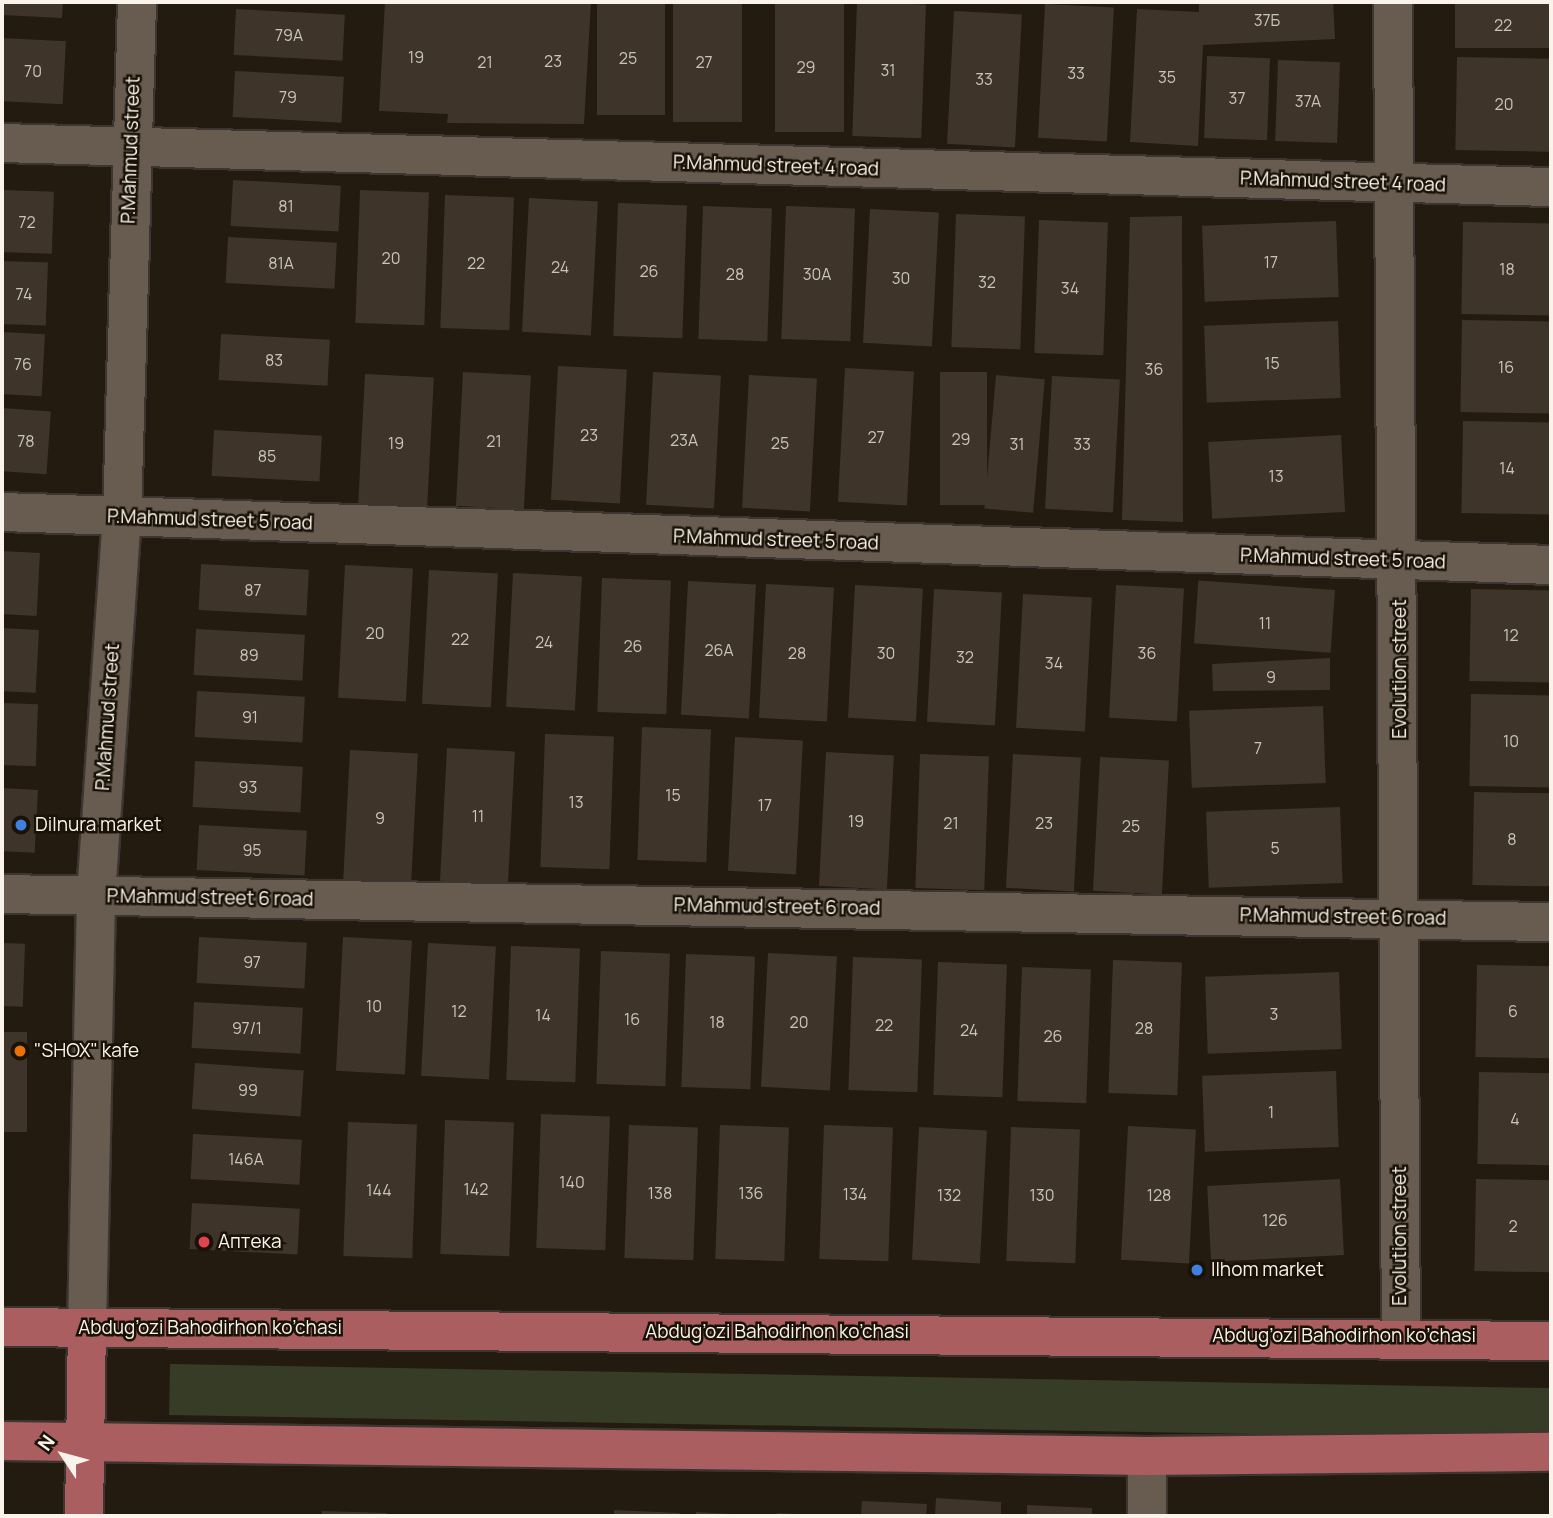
<!DOCTYPE html>
<meta charset="utf-8">
<style>
body{margin:0}
#map{position:relative;width:1553px;height:1518px;overflow:hidden;background:#241b10;font-family:Manrope,sans-serif}
div>[style]{position:absolute}
[style*='--x']{left:calc(var(--x)*1px);top:calc(var(--y)*1px);width:calc(var(--w)*1px);rotate:calc(var(--a)*1deg)}
.green>*{inset:0;background:#373c26;transform-origin:0 0}
.building>*{inset:0;background:#3e3429;transform-origin:0 0}
.roads{filter:drop-shadow(2px 0 #3c3530) drop-shadow(-2px 0 #3c3530) drop-shadow(0 2px #3c3530) drop-shadow(0 -2px #3c3530)}
.minor>*{height:38px;margin:-19px;padding:0 19px;transform-origin:19px;border-radius:19px;background:#685c50}
.major>*{height:38px;margin:-19px;padding:0 19px;transform-origin:19px;border-radius:19px;background:#aa5e5f}
.dots>*{width:19px;height:19px;translate:-50% -50%;box-sizing:border-box;border:4px solid #1a1207;border-radius:50%}
span{translate:-50% -50%;white-space:nowrap;text-align:center;line-height:1.15;-webkit-text-stroke:5px #1a1207;paint-order:stroke}
.number-label{font-size:16px;color:#cac3ba}
.number-label span{-webkit-text-stroke-width:0}
.street-label{font-size:19px;color:#f9f3eb}
.poi-label{font-size:19px;color:#f9f3eb}
.left{translate:0 -50%;text-align:left}
.frame{position:absolute;inset:0;border:4px solid #f9f3eb;pointer-events:none}
.north{position:absolute;left:28px;top:1420px;width:70px;height:70px;-webkit-text-stroke:5px #1a1207;paint-order:stroke;rotate:306deg;font-size:19px;font-weight:700;line-height:28px;text-align:center;color:#f9f3eb}
.north::after{content:'';display:block;margin:auto;width:24px;height:32px;background:#f9f3eb;clip-path:polygon(50% 0,100% 100%,50% 72%,0 100%)}
</style>
<div id="map">
<div class="green">
<i style="left:170px;top:1364px;width:1381px;height:51px;rotate:1deg"></i>
</div>
<div class="building">
<i style="clip-path:polygon(2px 2px,63px 2px,62px 18px,2px 15px)"></i>
<i style="clip-path:polygon(385px 2px,591px 2px,584px 124px,447px 123px,448px 114px,379px 111px)"></i>
<i style="left:597px;top:2px;width:68px;height:113px"></i>
<i style="left:673px;top:2px;width:69px;height:120px"></i>
<i style="left:775px;top:2px;width:69px;height:130px"></i>
<i style="left:857px;top:2px;width:69px;height:134px;rotate:2deg"></i>
<i style="clip-path:polygon(1199px 2px,1333px 2px,1335px 39px,1203px 45px,1198px 146px,1130px 142px,1137px 9px,1199px 12px)"></i>
<i style="left:1455px;top:2px;width:96px;height:46px"></i>
<i style="left:1045px;top:4px;width:69px;height:134px;rotate:3deg"></i>
<i style="left:236px;top:9px;width:109px;height:46px;rotate:3deg"></i>
<i style="left:954px;top:11px;width:68px;height:133px;rotate:3deg"></i>
<i style="left:2px;top:38px;width:64px;height:63px;rotate:3deg"></i>
<i style="left:1207px;top:56px;width:63px;height:82px;rotate:2deg"></i>
<i style="left:1457px;top:57px;width:94px;height:93px;rotate:1deg"></i>
<i style="left:1278px;top:60px;width:62px;height:81px;rotate:2deg"></i>
<i style="left:235px;top:71px;width:109px;height:46px;rotate:3deg"></i>
<i style="left:233px;top:180px;width:108px;height:46px;rotate:3deg"></i>
<i style="left:2px;top:190px;width:52px;height:62px;rotate:2deg"></i>
<i style="left:360px;top:190px;width:69px;height:133px;rotate:2deg"></i>
<i style="left:445px;top:195px;width:69px;height:133px;rotate:2deg"></i>
<i style="left:529px;top:198px;width:69px;height:134px;rotate:3deg"></i>
<i style="left:618px;top:203px;width:69px;height:133px;rotate:2deg"></i>
<i style="left:703px;top:206px;width:69px;height:133px;rotate:2deg"></i>
<i style="left:786px;top:206px;width:69px;height:133px;rotate:2deg"></i>
<i style="left:870px;top:209px;width:69px;height:134px;rotate:3deg"></i>
<i style="left:956px;top:214px;width:69px;height:133px;rotate:2deg"></i>
<i style="clip-path:polygon(1182px 216px,1183px 522px,1122px 520px,1130px 217px)"></i>
<i style="left:1039px;top:220px;width:69px;height:133px;rotate:2deg"></i>
<i style="left:1336px;top:221px;width:76px;height:134px;rotate:88deg"></i>
<i style="left:1463px;top:222px;width:88px;height:92px;rotate:1deg"></i>
<i style="left:228px;top:237px;width:109px;height:46px;rotate:3deg"></i>
<i style="left:2px;top:261px;width:46px;height:63px;rotate:2deg"></i>
<i style="left:1462px;top:320px;width:89px;height:92px;rotate:1deg"></i>
<i style="left:1338px;top:321px;width:77px;height:134px;rotate:88deg"></i>
<i style="left:2px;top:332px;width:43px;height:62px;rotate:3deg"></i>
<i style="left:221px;top:334px;width:109px;height:46px;rotate:3deg"></i>
<i style="left:558px;top:366px;width:69px;height:134px;rotate:3deg"></i>
<i style="left:845px;top:368px;width:69px;height:134px;rotate:3deg"></i>
<i style="left:463px;top:372px;width:68px;height:134px;rotate:3deg"></i>
<i style="left:653px;top:372px;width:68px;height:133px;rotate:3deg"></i>
<i style="left:940px;top:372px;width:47px;height:133px"></i>
<i style="left:365px;top:374px;width:69px;height:134px;rotate:3deg"></i>
<i style="left:749px;top:375px;width:68px;height:133px;rotate:3deg"></i>
<i style="left:996px;top:375px;width:49px;height:134px;rotate:5deg"></i>
<i style="left:1052px;top:376px;width:68px;height:133px;rotate:3deg"></i>
<i style="left:2px;top:408px;width:49px;height:63px;rotate:4deg"></i>
<i style="left:1463px;top:421px;width:88px;height:92px;rotate:1deg"></i>
<i style="left:214px;top:430px;width:108px;height:46px;rotate:3deg"></i>
<i style="left:1341px;top:435px;width:77px;height:133px;rotate:87deg"></i>
<i style="left:2px;top:551px;width:38px;height:63px;rotate:3deg"></i>
<i style="left:201px;top:564px;width:108px;height:46px;rotate:3deg"></i>
<i style="left:345px;top:565px;width:68px;height:133px;rotate:3deg"></i>
<i style="left:429px;top:570px;width:69px;height:134px;rotate:3deg"></i>
<i style="left:513px;top:573px;width:69px;height:134px;rotate:3deg"></i>
<i style="left:602px;top:578px;width:69px;height:134px;rotate:2deg"></i>
<i style="left:688px;top:581px;width:68px;height:134px;rotate:3deg"></i>
<i style="left:766px;top:584px;width:68px;height:134px;rotate:3deg"></i>
<i style="left:855px;top:585px;width:68px;height:133px;rotate:3deg"></i>
<i style="left:1116px;top:585px;width:68px;height:133px;rotate:3deg"></i>
<i style="left:934px;top:589px;width:68px;height:133px;rotate:3deg"></i>
<i style="left:1471px;top:589px;width:80px;height:92px;rotate:1deg"></i>
<i style="left:1335px;top:590px;width:63px;height:137px;rotate:94deg"></i>
<i style="left:1023px;top:594px;width:69px;height:134px;rotate:3deg"></i>
<i style="left:2px;top:628px;width:37px;height:63px;rotate:3deg"></i>
<i style="left:196px;top:629px;width:109px;height:46px;rotate:3deg"></i>
<i style="clip-path:polygon(1330px 658px,1330px 690px,1213px 691px,1212px 664px)"></i>
<i style="left:197px;top:691px;width:108px;height:46px;rotate:3deg"></i>
<i style="left:1471px;top:694px;width:80px;height:92px;rotate:1deg"></i>
<i style="left:2px;top:703px;width:36px;height:62px;rotate:2deg"></i>
<i style="left:1323px;top:706px;width:77px;height:134px;rotate:88deg"></i>
<i style="left:642px;top:727px;width:69px;height:133px;rotate:2deg"></i>
<i style="left:545px;top:734px;width:69px;height:133px;rotate:2deg"></i>
<i style="left:735px;top:737px;width:68px;height:134px;rotate:3deg"></i>
<i style="left:447px;top:748px;width:68px;height:133px;rotate:3deg"></i>
<i style="left:350px;top:750px;width:68px;height:133px;rotate:3deg"></i>
<i style="left:826px;top:752px;width:68px;height:134px;rotate:3deg"></i>
<i style="left:920px;top:754px;width:69px;height:134px;rotate:2deg"></i>
<i style="left:1013px;top:754px;width:68px;height:134px;rotate:3deg"></i>
<i style="left:1100px;top:757px;width:69px;height:134px;rotate:3deg"></i>
<i style="left:195px;top:761px;width:108px;height:46px;rotate:3deg"></i>
<i style="left:2px;top:788px;width:36px;height:63px;rotate:3deg"></i>
<i style="left:1474px;top:792px;width:77px;height:93px;rotate:1deg"></i>
<i style="left:1340px;top:807px;width:76px;height:134px;rotate:88deg"></i>
<i style="left:199px;top:825px;width:108px;height:45px;rotate:3deg"></i>
<i style="left:199px;top:937px;width:108px;height:46px;rotate:3deg"></i>
<i style="left:343px;top:937px;width:69px;height:134px;rotate:3deg"></i>
<i style="left:2px;top:943px;width:23px;height:63px;rotate:2deg"></i>
<i style="left:428px;top:943px;width:68px;height:133px;rotate:3deg"></i>
<i style="left:511px;top:946px;width:69px;height:134px;rotate:2deg"></i>
<i style="left:601px;top:951px;width:69px;height:133px;rotate:2deg"></i>
<i style="left:768px;top:953px;width:69px;height:134px;rotate:3deg"></i>
<i style="left:686px;top:954px;width:69px;height:133px;rotate:2deg"></i>
<i style="left:853px;top:957px;width:69px;height:133px;rotate:2deg"></i>
<i style="left:1113px;top:960px;width:69px;height:133px;rotate:2deg"></i>
<i style="left:938px;top:962px;width:69px;height:133px;rotate:2deg"></i>
<i style="left:1477px;top:965px;width:74px;height:92px;rotate:1deg"></i>
<i style="left:1022px;top:967px;width:69px;height:134px;rotate:2deg"></i>
<i style="left:1339px;top:972px;width:77px;height:134px;rotate:88deg"></i>
<i style="left:194px;top:1002px;width:109px;height:46px;rotate:3deg"></i>
<i style="left:2px;top:1032px;width:25px;height:100px"></i>
<i style="left:195px;top:1063px;width:109px;height:46px;rotate:4deg"></i>
<i style="left:1336px;top:1071px;width:76px;height:134px;rotate:88deg"></i>
<i style="left:1479px;top:1072px;width:72px;height:92px;rotate:1deg"></i>
<i style="left:541px;top:1114px;width:69px;height:134px;rotate:2deg"></i>
<i style="left:445px;top:1120px;width:69px;height:134px;rotate:2deg"></i>
<i style="left:348px;top:1122px;width:69px;height:134px;rotate:2deg"></i>
<i style="left:629px;top:1125px;width:69px;height:133px;rotate:2deg"></i>
<i style="left:720px;top:1125px;width:69px;height:134px;rotate:2deg"></i>
<i style="left:824px;top:1125px;width:69px;height:134px;rotate:2deg"></i>
<i style="left:1128px;top:1126px;width:68px;height:134px;rotate:3deg"></i>
<i style="left:919px;top:1127px;width:68px;height:133px;rotate:3deg"></i>
<i style="left:1011px;top:1127px;width:69px;height:134px;rotate:2deg"></i>
<i style="left:193px;top:1134px;width:109px;height:45px;rotate:3deg"></i>
<i style="left:1340px;top:1179px;width:76px;height:133px;rotate:87deg"></i>
<i style="left:1476px;top:1179px;width:75px;height:92px;rotate:1deg"></i>
<i style="left:192px;top:1203px;width:108px;height:46px;rotate:3deg"></i>
<i style="clip-path:polygon(936px 1498px,1001px 1502px,1001px 1516px,935px 1516px)"></i>
<i style="clip-path:polygon(862px 1501px,927px 1504px,926px 1516px,861px 1516px)"></i>
<i style="clip-path:polygon(1027px 1505px,1092px 1508px,1092px 1516px,1027px 1516px)"></i>
<i style="clip-path:polygon(614px 1510px,680px 1513px,680px 1516px,614px 1516px)"></i>
<i style="clip-path:polygon(322px 1511px,387px 1513px,387px 1516px,322px 1516px)"></i>
<i style="clip-path:polygon(696px 1512px,731px 1514px,731px 1516px,696px 1516px)"></i>
<i style="clip-path:polygon(777px 1513px,796px 1514px,796px 1516px,776px 1516px)"></i>
</div>
<div class="roads">
<div class="minor">
<i style="--x:1393;--y:2;--w:1335;--a:89.66"></i>
<i style="--x:2;--y:143;--w:1550;--a:1.63"></i>
<i style="--x:2;--y:512;--w:1550;--a:1.96"></i>
<i style="--x:2;--y:894;--w:1549;--a:1.04"></i>
<i style="--x:87;--y:1328;--w:432;--a:-88.8"></i>
<i style="--x:96;--y:896;--w:380;--a:-86.1"></i>
<i style="--x:122;--y:517;--w:515;--a:-88.33"></i>
<i style="--x:1147;--y:1516;--w:60;--a:-90"></i>
</div>
<div class="major">
<i style="--x:2;--y:1327;--w:1549;--a:0.52"></i>
<i style="--x:2;--y:1441;--w:1145;--a:0.75"></i>
<i style="--x:1147;--y:1456;--w:404;--a:-0.6"></i>
<i style="--x:84;--y:1516;--w:188;--a:-89.1"></i>
</div>
</div>
<div class="dots">
<i style="left:21px;top:825px;background:#3f7fe0"></i>
<i style="left:20px;top:1051px;background:#e8710a"></i>
<i style="left:204px;top:1242px;background:#e0444e"></i>
<i style="left:1197px;top:1270px;background:#3f7fe0"></i>
</div>
<div class="number-label">
<span style="left:1267px;top:20px">37Б</span>
<span style="left:1503px;top:25px">22</span>
<span style="left:289px;top:35px">79A</span>
<span style="left:416px;top:57px">19</span>
<span style="left:628px;top:58px">25</span>
<span style="left:553px;top:61px">23</span>
<span style="left:485px;top:62px">21</span>
<span style="left:704px;top:62px">27</span>
<span style="left:806px;top:67px">29</span>
<span style="left:888px;top:70px">31</span>
<span style="left:33px;top:71px">70</span>
<span style="left:1076px;top:73px">33</span>
<span style="left:1167px;top:77px">35</span>
<span style="left:984px;top:79px">33</span>
<span style="left:288px;top:97px">79</span>
<span style="left:1237px;top:98px">37</span>
<span style="left:1308px;top:101px">37А</span>
<span style="left:1504px;top:104px">20</span>
<span style="left:286px;top:206px">81</span>
<span style="left:27px;top:222px">72</span>
<span style="left:391px;top:258px">20</span>
<span style="left:1271px;top:262px">17</span>
<span style="left:281px;top:263px">81A</span>
<span style="left:476px;top:263px">22</span>
<span style="left:560px;top:267px">24</span>
<span style="left:1507px;top:269px">18</span>
<span style="left:649px;top:271px">26</span>
<span style="left:735px;top:274px">28</span>
<span style="left:817px;top:274px">30A</span>
<span style="left:901px;top:278px">30</span>
<span style="left:987px;top:282px">32</span>
<span style="left:1070px;top:288px">34</span>
<span style="left:24px;top:294px">74</span>
<span style="left:274px;top:360px">83</span>
<span style="left:1272px;top:363px">15</span>
<span style="left:23px;top:364px">76</span>
<span style="left:1506px;top:367px">16</span>
<span style="left:1154px;top:369px">36</span>
<span style="left:589px;top:435px">23</span>
<span style="left:876px;top:437px">27</span>
<span style="left:961px;top:439px">29</span>
<span style="left:684px;top:440px">23A</span>
<span style="left:26px;top:441px">78</span>
<span style="left:494px;top:441px">21</span>
<span style="left:396px;top:443px">19</span>
<span style="left:780px;top:443px">25</span>
<span style="left:1017px;top:444px">31</span>
<span style="left:1082px;top:444px">33</span>
<span style="left:267px;top:456px">85</span>
<span style="left:1507px;top:468px">14</span>
<span style="left:1276px;top:476px">13</span>
<span style="left:253px;top:590px">87</span>
<span style="left:1265px;top:623px">11</span>
<span style="left:375px;top:633px">20</span>
<span style="left:1511px;top:635px">12</span>
<span style="left:460px;top:639px">22</span>
<span style="left:544px;top:642px">24</span>
<span style="left:633px;top:646px">26</span>
<span style="left:719px;top:650px">26A</span>
<span style="left:797px;top:653px">28</span>
<span style="left:886px;top:653px">30</span>
<span style="left:1147px;top:653px">36</span>
<span style="left:249px;top:655px">89</span>
<span style="left:965px;top:657px">32</span>
<span style="left:1054px;top:663px">34</span>
<span style="left:1271px;top:677px">9</span>
<span style="left:250px;top:717px">91</span>
<span style="left:1511px;top:741px">10</span>
<span style="left:1258px;top:748px">7</span>
<span style="left:248px;top:787px">93</span>
<span style="left:673px;top:795px">15</span>
<span style="left:576px;top:802px">13</span>
<span style="left:765px;top:805px">17</span>
<span style="left:478px;top:816px">11</span>
<span style="left:380px;top:818px">9</span>
<span style="left:856px;top:821px">19</span>
<span style="left:951px;top:823px">21</span>
<span style="left:1044px;top:823px">23</span>
<span style="left:1131px;top:826px">25</span>
<span style="left:1512px;top:839px">8</span>
<span style="left:1275px;top:848px">5</span>
<span style="left:252px;top:850px">95</span>
<span style="left:252px;top:962px">97</span>
<span style="left:374px;top:1006px">10</span>
<span style="left:459px;top:1011px">12</span>
<span style="left:1513px;top:1011px">6</span>
<span style="left:1274px;top:1014px">3</span>
<span style="left:543px;top:1015px">14</span>
<span style="left:632px;top:1019px">16</span>
<span style="left:717px;top:1022px">18</span>
<span style="left:799px;top:1022px">20</span>
<span style="left:884px;top:1025px">22</span>
<span style="left:247px;top:1028px">97/1</span>
<span style="left:1144px;top:1028px">28</span>
<span style="left:969px;top:1030px">24</span>
<span style="left:1053px;top:1036px">26</span>
<span style="left:248px;top:1090px">99</span>
<span style="left:1271px;top:1112px">1</span>
<span style="left:1515px;top:1119px">4</span>
<span style="left:246px;top:1159px">146A</span>
<span style="left:572px;top:1182px">140</span>
<span style="left:476px;top:1189px">142</span>
<span style="left:379px;top:1190px">144</span>
<span style="left:660px;top:1193px">138</span>
<span style="left:751px;top:1193px">136</span>
<span style="left:855px;top:1194px">134</span>
<span style="left:949px;top:1195px">132</span>
<span style="left:1042px;top:1195px">130</span>
<span style="left:1159px;top:1195px">128</span>
<span style="left:1275px;top:1220px">126</span>
<span style="left:1513px;top:1226px">2</span>
</div>
<div class="street-label">
<span style="left:131px;top:150px;rotate:-88deg">P.Mahmud street</span>
<span style="left:776px;top:166px;rotate:2deg">P.Mahmud street 4 road</span>
<span style="left:1343px;top:182px;rotate:2deg">P.Mahmud street 4 road</span>
<span style="left:210px;top:520px;rotate:2deg">P.Mahmud street 5 road</span>
<span style="left:776px;top:540px;rotate:2deg">P.Mahmud street 5 road</span>
<span style="left:1343px;top:559px;rotate:2deg">P.Mahmud street 5 road</span>
<span style="left:1400px;top:669px;rotate:-90deg">Evolution street</span>
<span style="left:108px;top:717px;rotate:-86deg">P.Mahmud street</span>
<span style="left:210px;top:898px;rotate:1deg">P.Mahmud street 6 road</span>
<span style="left:777px;top:907px;rotate:1deg">P.Mahmud street 6 road</span>
<span style="left:1343px;top:917px;rotate:1deg">P.Mahmud street 6 road</span>
<span style="left:1400px;top:1236px;rotate:-90deg">Evolution street</span>
<span style="left:210px;top:1328px">Abdug’ozi Bahodirhon ko’chasi</span>
<span style="left:777px;top:1332px">Abdug’ozi Bahodirhon ko’chasi</span>
<span style="left:1344px;top:1336px">Abdug’ozi Bahodirhon ko’chasi</span>
</div>
<div class="poi-label">
<span class="left" style="left:35px;top:825px">Dilnura market</span>
<span class="left" style="left:34px;top:1051px">"SHOX" kafe</span>
<span class="left" style="left:218px;top:1242px">Аптека</span>
<span class="left" style="left:1211px;top:1270px">Ilhom market</span>
</div>
<div class="frame"></div>
<div class="north">N</div>
</div>
